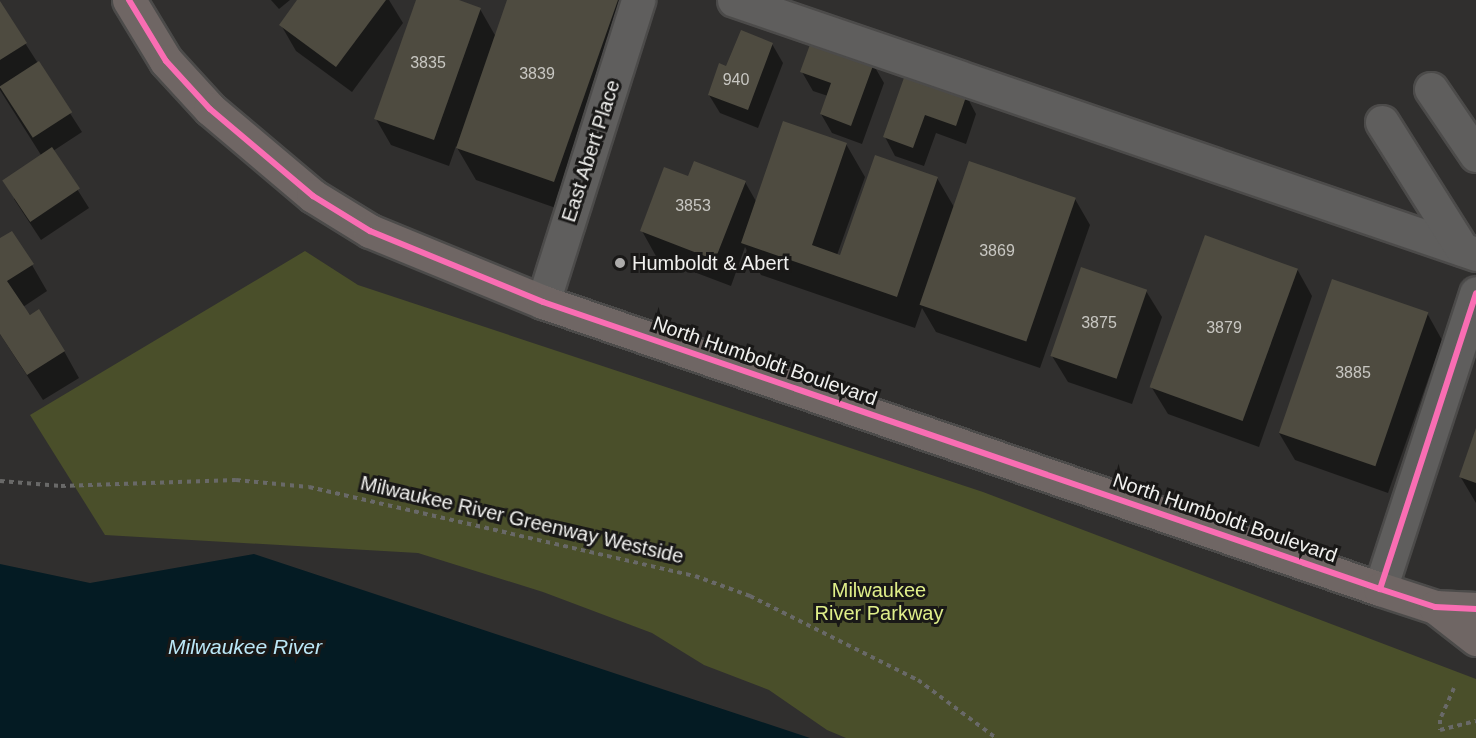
<!DOCTYPE html>
<style>
body{margin:0}
#map{position:relative;width:1476px;height:738px;overflow:hidden;background:#302f2e;font-family:Arial,sans-serif}
div>[style]{position:absolute}
[style*='--x']{left:calc(var(--x)*1px);top:calc(var(--y)*1px);width:calc(var(--w)*1px);rotate:calc(var(--a)*1deg)}
.green>*{inset:0;background:#4a4f2a}
.water>*{inset:0;background:#041b23}
.shadow>*{inset:0;background:#0007}
.building>*{inset:0;background:#4e4b40;transform-origin:0 0}
.path>*{height:4px;margin-top:-2px;transform-origin:0;background:repeating-linear-gradient(90deg,#696968 0 4.5px,transparent 0 9px)}
.roads{filter:drop-shadow(2px 0 #4c4b4a) drop-shadow(-2px 0 #4c4b4a) drop-shadow(0 2px #4c4b4a) drop-shadow(0 -2px #4c4b4a)}
.minor>*{height:33px;margin:-16.5px;padding:0 16.5px;transform-origin:16.5px;border-radius:16.5px;background:#5f5e5d}
.major>*{height:33px;margin:-16.5px;padding:0 16.5px;transform-origin:16.5px;border-radius:16.5px;background:#6f6664}
.cycleway>*{height:6px;margin:-3px;padding:0 3px;transform-origin:3px;border-radius:3px;background:#f96db3}
.dots>*{width:16px;height:16px;translate:-50% -50%;box-sizing:border-box;border:3px solid #191817;border-radius:50%}
span{translate:-50% -50%;white-space:nowrap;text-align:center;line-height:1.15;-webkit-text-stroke:6px #191817;paint-order:stroke}
.number-label{font-size:16px;color:#c8c7c2}
.number-label span{-webkit-text-stroke-width:0}
.street-label{font-size:20px;color:#f0f0ee}
.poi-label{font-size:20px;color:#f0f0ee}
.left{translate:0 -50%;text-align:left}
.park-label{font-size:20px;color:#dfee89}
.water-label{font-size:21px;color:#bbe7f7;font-style:italic}
</style>
<div id="map">
<div class="green">
<i style="clip-path:polygon(305px 251px,358px 285px,983px 492px,1476px 679px,1476px 738px,846px 738px,827px 730px,769px 690px,704px 665px,652px 633px,543px 592px,418px 553px,105px 535px,30px 415px)"></i>
</div>
<div class="water">
<i style="clip-path:polygon(254px 554px,810px 738px,0 738px,0 564px,90px 583px)"></i>
</div>
<div class="shadow">
<i style="clip-path:polygon(271px 0,290px 0,279px 9px)"></i>
<i style="clip-path:polygon(299px 0,389px 0,403px 23px,352px 92px,296px 51px,281px 25px)"></i>
<i style="clip-path:polygon(418px 0,455px 0,480px 9px,496px 37px,509px 0,629px 0,573px 214px,476px 180px,456px 146px,449px 166px,391px 145px,376px 119px)"></i>
<i style="clip-path:polygon(0 4px,82px 132px,53px 151px,89px 208px,41px 240px,14px 199px,41px 155px,0 90px)"></i>
<i style="clip-path:polygon(772px 44px,783px 63px,758px 128px,720px 113px,709px 95px,727px 68px)"></i>
<i style="clip-path:polygon(873px 64px,884px 83px,862px 144px,832px 133px,821px 114px,828px 96px,813px 91px,802px 72px)"></i>
<i style="clip-path:polygon(907px 74px,966px 95px,976px 114px,966px 144px,936px 133px,924px 166px,895px 156px,885px 137px)"></i>
<i style="clip-path:polygon(846px 144px,865px 177px,837px 255px,841px 257px,937px 178px,954px 207px,1075px 199px,1090px 225px,1040px 368px,936px 332px,922px 308px,915px 328px,761px 275px,745px 247px,731px 286px,657px 258px,642px 231px,689px 178px,745px 182px,757px 203px)"></i>
<i style="clip-path:polygon(0 240px,32px 265px,47px 291px,23px 307px,64px 351px,79px 378px,43px 400px,0 334px)"></i>
<i style="clip-path:polygon(1297px 269px,1312px 296px,1259px 447px,1168px 414px,1152px 388px)"></i>
<i style="clip-path:polygon(1146px 291px,1162px 317px,1132px 404px,1068px 382px,1052px 356px)"></i>
<i style="clip-path:polygon(1427px 313px,1442px 340px,1388px 493px,1295px 460px,1279px 433px)"></i>
<i style="clip-path:polygon(1476px 432px,1476px 503px,1460px 476px)"></i>
</div>
<div class="building">
<i style="clip-path:polygon(297px 0,386px 0,336px 67px,279px 25px)"></i>
<i style="clip-path:polygon(416px 0,459px 0,481px 8px,434px 140px,374px 119px)"></i>
<i style="clip-path:polygon(507px 0,618px 0,554px 182px,456px 148px)"></i>
<i style="clip-path:polygon(0 1px,27px 43px,0 60px)"></i>
<i style="clip-path:polygon(741px 30px,773px 43px,748px 110px,708px 95px,719px 63px,726px 66px)"></i>
<i style="clip-path:polygon(812px 39px,874px 63px,851px 126px,820px 114px,831px 83px,800px 72px)"></i>
<i style="left:39px;top:61px;width:61px;height:47px;rotate:57deg"></i>
<i style="clip-path:polygon(906px 72px,967px 94px,956px 126px,925px 115px,913px 148px,883px 137px)"></i>
<i style="clip-path:polygon(783px 121px,847px 143px,812px 245px,840px 255px,875px 155px,938px 177px,897px 297px,741px 243px)"></i>
<i style="left:52px;top:147px;width:50px;height:60px;rotate:56deg"></i>
<i style="clip-path:polygon(694px 161px,746px 181px,715px 260px,640px 231px,664px 167px,688px 176px)"></i>
<i style="left:969px;top:161px;width:113px;height:152px;rotate:19deg"></i>
<i style="clip-path:polygon(12px 231px,34px 264px,7px 281px,30px 315px,39px 309px,65px 351px,27px 375px,0 334px,0 238px)"></i>
<i style="left:1205px;top:235px;width:99px;height:162px;rotate:20deg"></i>
<i style="left:1081px;top:267px;width:70px;height:94px;rotate:19deg"></i>
<i style="left:1332px;top:279px;width:102px;height:163px;rotate:19deg"></i>
<i style="clip-path:polygon(1476px 428px,1476px 483px,1459px 477px)"></i>
</div>
<div class="path">
<i style="--x:0;--y:481;--w:61;--a:4.7"></i>
<i style="--x:61;--y:486;--w:175;--a:-2"></i>
<i style="--x:236;--y:480;--w:73;--a:5.5"></i>
<i style="--x:309;--y:487;--w:396;--a:13"></i>
<i style="--x:695;--y:576;--w:59;--a:20"></i>
<i style="--x:750;--y:596;--w:188;--a:26.6"></i>
<i style="--x:918;--y:680;--w:97;--a:36.6"></i>
<i style="--x:1454;--y:688;--w:35;--a:114"></i>
<i style="--x:1440;--y:720;--w:10;--a:90"></i>
<i style="--x:1440;--y:730;--w:37;--a:-14"></i>
</div>
<div class="roads">
<div class="minor">
<i style="--x:734;--y:0;--w:784;--a:18.9"></i>
<i style="--x:1431;--y:89;--w:80;--a:55.7"></i>
<i style="--x:1382;--y:122;--w:150;--a:57.8"></i>
<i style="--x:543;--y:302;--w:317;--a:-72.5"></i>
<i style="--x:1380;--y:589;--w:311;--a:-72"></i>
</div>
<div class="major">
<i style="--x:129;--y:0;--w:71;--a:58.8"></i>
<i style="--x:166;--y:61;--w:65;--a:47.5"></i>
<i style="--x:210;--y:109;--w:135;--a:40.2"></i>
<i style="--x:313;--y:196;--w:67;--a:31.6"></i>
<i style="--x:370;--y:231;--w:187;--a:22.3"></i>
<i style="--x:543;--y:302;--w:885;--a:18.93"></i>
<i style="--x:1380;--y:589;--w:58;--a:18.1"></i>
<i style="--x:1435;--y:607;--w:41;--a:2.8"></i>
<i style="--x:1435;--y:607;--w:52;--a:38"></i>
</div>
</div>
<div class="cycleway">
<i style="--x:129;--y:0;--w:71;--a:58.8"></i>
<i style="--x:166;--y:61;--w:65;--a:47.5"></i>
<i style="--x:210;--y:109;--w:135;--a:40.2"></i>
<i style="--x:313;--y:196;--w:67;--a:31.6"></i>
<i style="--x:370;--y:231;--w:187;--a:22.3"></i>
<i style="--x:543;--y:302;--w:885;--a:18.93"></i>
<i style="--x:1380;--y:589;--w:58;--a:18.1"></i>
<i style="--x:1435;--y:607;--w:41;--a:2.8"></i>
<i style="--x:1380;--y:589;--w:311;--a:-72"></i>
</div>
<div class="dots">
<i style="left:620px;top:263px;background:#adacab"></i>
</div>
<div class="number-label">
<span style="left:428px;top:63px">3835</span>
<span style="left:537px;top:74px">3839</span>
<span style="left:736px;top:80px">940</span>
<span style="left:693px;top:206px">3853</span>
<span style="left:997px;top:251px">3869</span>
<span style="left:1099px;top:323px">3875</span>
<span style="left:1224px;top:328px">3879</span>
<span style="left:1353px;top:373px">3885</span>
</div>
<div class="street-label">
<span style="left:591px;top:151px;rotate:-72deg">East Abert Place</span>
<span style="left:765px;top:361px;rotate:19deg">North Humboldt Boulevard</span>
<span style="left:1225px;top:518px;rotate:19deg">North Humboldt Boulevard</span>
<span style="left:522px;top:520px;rotate:13deg">Milwaukee River Greenway Westside</span>
</div>
<div class="poi-label">
<span class="left" style="left:632px;top:263px">Humboldt &amp; Abert</span>
</div>
<div class="park-label">
<span style="left:879px;top:602px">Milwaukee<br>River Parkway</span>
</div>
<div class="water-label">
<span style="left:245px;top:647px">Milwaukee River</span>
</div>
</div>
